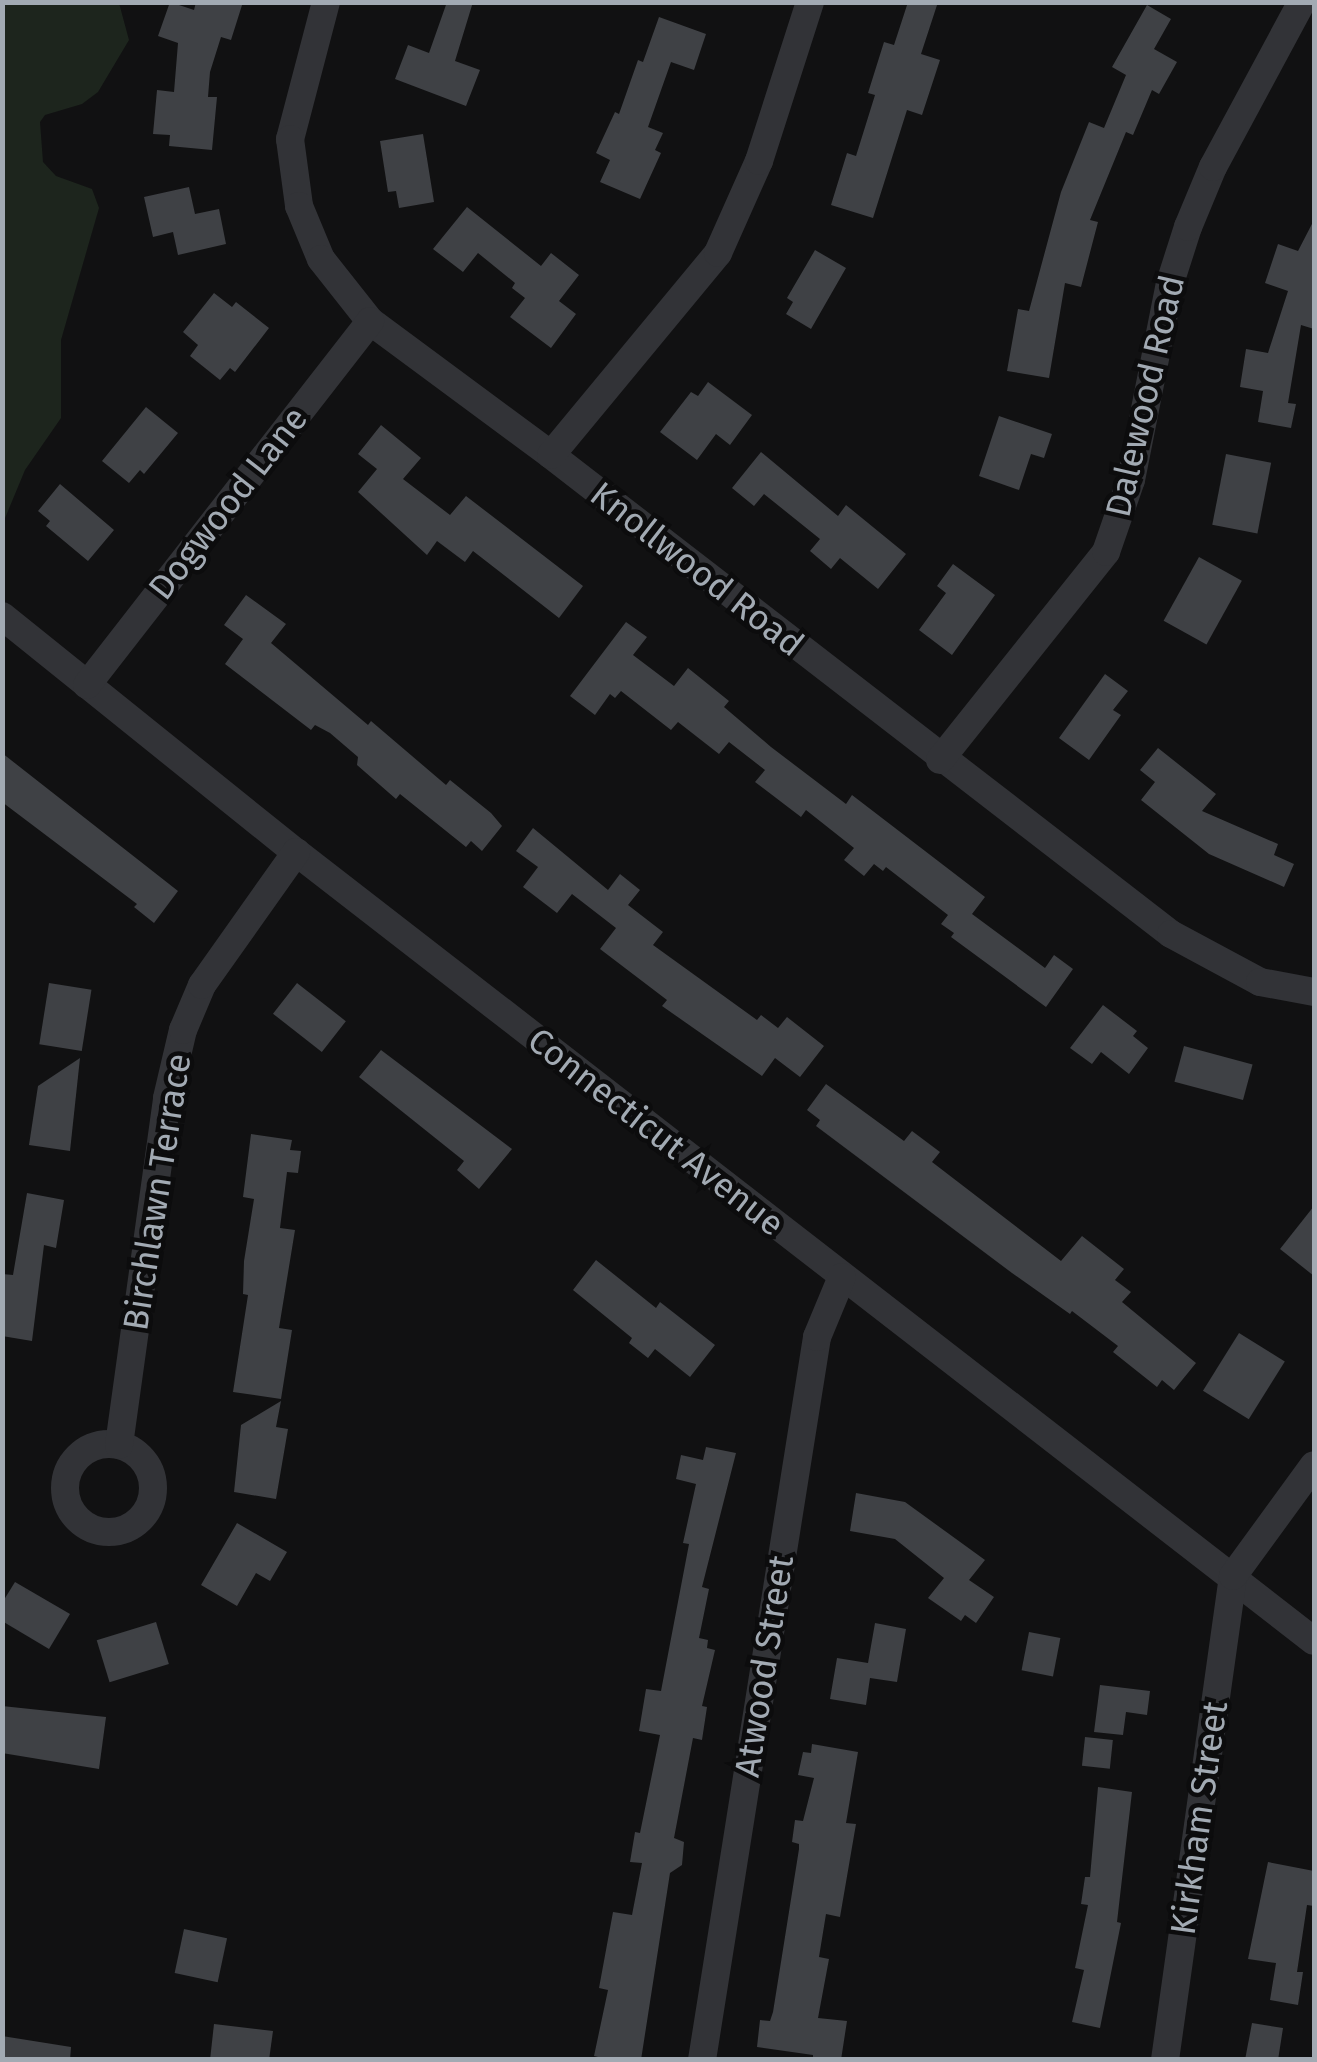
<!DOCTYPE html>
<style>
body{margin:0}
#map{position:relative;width:1317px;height:2062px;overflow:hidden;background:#111112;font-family:"Fira Sans",sans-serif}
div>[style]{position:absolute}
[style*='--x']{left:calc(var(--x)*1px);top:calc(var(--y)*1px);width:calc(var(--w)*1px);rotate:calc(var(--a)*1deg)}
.green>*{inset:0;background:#1d251d}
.building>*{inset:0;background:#3f4145;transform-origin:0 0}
.minor>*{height:28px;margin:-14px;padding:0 14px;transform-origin:14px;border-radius:14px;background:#323337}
.minor>.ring{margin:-14px;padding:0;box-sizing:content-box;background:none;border:28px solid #323337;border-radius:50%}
span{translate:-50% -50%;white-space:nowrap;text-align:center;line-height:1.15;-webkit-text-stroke:9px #0c0c0d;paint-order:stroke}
.street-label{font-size:35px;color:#a2aab3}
.frame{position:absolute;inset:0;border:5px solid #a2aab3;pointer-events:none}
</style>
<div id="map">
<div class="green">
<i style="clip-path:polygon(3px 2px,119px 3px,129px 40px,98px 92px,82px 104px,45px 115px,40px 122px,43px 162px,56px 176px,92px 189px,99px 208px,61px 340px,61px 418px,25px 470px,3px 523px)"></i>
</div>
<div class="building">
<i style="clip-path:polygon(170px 2px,194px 10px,196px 2px,243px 2px,231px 40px,221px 37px,210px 72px,208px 97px,217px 97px,212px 150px,169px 146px,170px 135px,153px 134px,157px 90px,174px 92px,178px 43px,158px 36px)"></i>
<i style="clip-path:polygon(447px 2px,473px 2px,455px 61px,480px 70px,466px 106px,395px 79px,408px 45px,429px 53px)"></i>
<i style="clip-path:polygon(908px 2px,938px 2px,921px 54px,940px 60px,922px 115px,907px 110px,873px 218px,831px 205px,847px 153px,856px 156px,875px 95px,868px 93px,884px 42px,894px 45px)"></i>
<i style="clip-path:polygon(1147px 5px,1171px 19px,1154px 49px,1177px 62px,1159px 94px,1152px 90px,1133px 135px,1126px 132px,1090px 220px,1098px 222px,1081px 287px,1065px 283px,1049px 378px,1007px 371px,1018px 309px,1029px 311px,1061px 192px,1089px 122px,1104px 128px,1126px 75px,1112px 67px)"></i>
<i style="clip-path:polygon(659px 17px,706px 34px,694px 70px,671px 62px,648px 127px,663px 133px,655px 150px,661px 153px,640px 199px,600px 182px,610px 160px,596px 153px,615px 112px,619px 114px,638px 60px,643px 62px)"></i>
<i style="clip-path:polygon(423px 134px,434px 202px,399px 208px,396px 191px,388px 192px,380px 141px)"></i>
<i style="clip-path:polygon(189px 187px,195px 214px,219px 209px,226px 244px,178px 255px,173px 232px,153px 237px,144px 197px)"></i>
<i style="clip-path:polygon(467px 207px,541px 266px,551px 253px,579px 275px,559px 301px,576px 314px,551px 348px,510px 317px,525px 298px,512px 288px,515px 283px,478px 253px,463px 272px,433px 249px)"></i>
<i style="clip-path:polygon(1314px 220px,1314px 329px,1301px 325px,1288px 403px,1296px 404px,1291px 428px,1258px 422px,1263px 391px,1240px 387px,1246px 349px,1268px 353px,1288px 291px,1265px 283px,1278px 244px,1298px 251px)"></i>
<i style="clip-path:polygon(815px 250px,846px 268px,811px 329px,786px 314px,793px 302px,787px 298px)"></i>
<i style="clip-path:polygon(214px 293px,232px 307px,236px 302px,269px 328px,235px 372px,230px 368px,220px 380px,190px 356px,198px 345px,183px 332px)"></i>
<i style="clip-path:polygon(708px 382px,752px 415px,730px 445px,716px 434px,697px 460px,660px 432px,691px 392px,698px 396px)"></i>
<i style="clip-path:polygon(146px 407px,178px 433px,144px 474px,140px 470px,129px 483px,102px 461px)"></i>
<i style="clip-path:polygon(999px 416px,1052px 434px,1044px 458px,1031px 454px,1019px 490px,979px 476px)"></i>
<i style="clip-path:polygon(381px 425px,421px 458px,403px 479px,450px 515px,466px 496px,583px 586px,559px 618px,473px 551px,465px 562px,437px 541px,427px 555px,358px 492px,377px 469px,358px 454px)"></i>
<i style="clip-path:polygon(761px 452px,838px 516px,846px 505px,906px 554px,878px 589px,840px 558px,831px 569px,810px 551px,820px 539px,764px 494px,754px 506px,732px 488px)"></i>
<i style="left:1226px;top:454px;width:46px;height:72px;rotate:11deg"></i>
<i style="clip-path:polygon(60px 484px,114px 530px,88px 561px,46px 526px,50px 521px,38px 511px)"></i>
<i style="left:1199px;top:557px;width:49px;height:73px;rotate:29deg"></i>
<i style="clip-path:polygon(953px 564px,995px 595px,952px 655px,919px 630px,946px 593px,937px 586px)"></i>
<i style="clip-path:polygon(246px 595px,286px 624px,271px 643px,368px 725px,371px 721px,446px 785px,450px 780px,491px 813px,502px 826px,482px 851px,471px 841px,466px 847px,400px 794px,396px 799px,357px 765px,358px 757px,330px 733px,315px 725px,311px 730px,225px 664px,243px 639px,224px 625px)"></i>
<i style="clip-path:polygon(626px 622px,647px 637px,633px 655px,674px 686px,688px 668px,729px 701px,724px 707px,771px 747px,846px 804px,852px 795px,985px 897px,972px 914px,1045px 968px,1054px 955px,1073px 969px,1046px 1007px,951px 937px,954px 933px,941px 924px,948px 915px,886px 867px,883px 871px,874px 864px,864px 876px,844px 860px,854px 848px,806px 810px,801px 817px,755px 782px,765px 770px,729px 742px,719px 754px,678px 722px,671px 730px,621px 691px,615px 698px,610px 694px,595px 715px,570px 696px)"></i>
<i style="clip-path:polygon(1105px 674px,1128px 691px,1113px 710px,1121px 715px,1089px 760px,1059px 738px)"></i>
<i style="clip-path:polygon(1158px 748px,1216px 794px,1202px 811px,1278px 844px,1274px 855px,1294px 864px,1284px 887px,1209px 854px,1141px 800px,1155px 782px,1140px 770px)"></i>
<i style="clip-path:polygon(2px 753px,178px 891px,154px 923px,134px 907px,137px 904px,2px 802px)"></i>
<i style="clip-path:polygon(533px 828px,608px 890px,620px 874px,640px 890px,628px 905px,663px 932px,653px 945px,757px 1020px,761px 1015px,778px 1028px,787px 1017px,824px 1046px,800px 1077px,775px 1058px,762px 1076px,662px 1006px,667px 1000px,600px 949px,616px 928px,572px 894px,557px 913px,523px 887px,538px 867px,516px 851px)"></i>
<i style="left:49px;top:983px;width:43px;height:62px;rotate:9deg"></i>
<i style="left:297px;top:983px;width:62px;height:39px;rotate:38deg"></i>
<i style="clip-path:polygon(1103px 1005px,1137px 1031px,1133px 1036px,1148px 1048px,1129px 1074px,1101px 1052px,1092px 1064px,1070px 1048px)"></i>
<i style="left:1184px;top:1046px;width:71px;height:37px;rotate:15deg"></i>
<i style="clip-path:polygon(381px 1050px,512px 1149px,479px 1189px,457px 1170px,464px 1161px,359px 1077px)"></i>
<i style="clip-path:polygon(80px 1058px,70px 1151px,29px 1145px,38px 1086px)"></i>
<i style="clip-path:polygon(826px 1084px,904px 1141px,912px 1131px,940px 1152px,932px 1162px,1061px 1261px,1082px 1236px,1124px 1269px,1115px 1280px,1131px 1292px,1122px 1302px,1196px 1363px,1174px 1390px,1162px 1380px,1157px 1387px,1113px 1352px,1118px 1346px,1072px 1311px,1070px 1314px,1012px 1273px,816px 1126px,820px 1120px,807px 1110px)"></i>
<i style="clip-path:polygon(251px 1134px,292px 1140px,290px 1150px,301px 1151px,298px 1173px,287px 1172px,280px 1228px,295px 1230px,279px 1328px,292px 1330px,281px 1399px,233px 1392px,248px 1295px,243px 1294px,244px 1261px,254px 1199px,243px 1197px)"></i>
<i style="clip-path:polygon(27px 1193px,64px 1200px,56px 1248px,44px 1245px,32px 1341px,2px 1336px,2px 1274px,13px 1275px)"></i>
<i style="clip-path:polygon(1314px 1206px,1314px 1276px,1280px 1249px)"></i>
<i style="clip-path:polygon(596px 1260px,656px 1308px,660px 1302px,715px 1345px,690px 1377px,655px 1349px,648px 1358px,629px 1343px,632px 1338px,573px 1290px)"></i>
<i style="left:1239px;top:1333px;width:54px;height:68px;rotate:32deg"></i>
<i style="clip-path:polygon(281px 1401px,276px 1427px,288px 1429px,276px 1499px,234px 1492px,241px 1425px)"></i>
<i style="clip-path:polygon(706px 1447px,736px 1453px,702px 1587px,709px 1589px,699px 1638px,708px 1640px,707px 1648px,715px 1650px,702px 1706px,707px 1707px,702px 1740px,693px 1738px,674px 1838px,684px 1842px,682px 1865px,670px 1873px,641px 2060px,610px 2060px,594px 2056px,608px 1990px,599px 1988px,613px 1912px,632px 1915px,642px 1863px,630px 1862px,635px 1832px,640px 1833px,660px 1735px,639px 1731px,646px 1689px,661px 1691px,689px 1544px,683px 1543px,696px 1484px,676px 1479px,681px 1455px,703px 1460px)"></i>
<i style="clip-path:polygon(856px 1493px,905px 1502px,985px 1560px,969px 1580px,994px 1597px,976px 1623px,965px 1615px,961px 1621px,928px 1598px,944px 1578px,895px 1539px,850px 1531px)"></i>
<i style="clip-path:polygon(237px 1523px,287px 1552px,270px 1581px,256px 1573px,237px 1606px,201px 1585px)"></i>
<i style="clip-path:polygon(15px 1582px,70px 1614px,49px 1649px,2px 1621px,2px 1603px)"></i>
<i style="left:156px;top:1622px;width:44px;height:62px;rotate:73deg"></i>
<i style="clip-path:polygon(875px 1623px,906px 1629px,897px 1682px,870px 1678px,866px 1705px,830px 1699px,837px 1658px,868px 1663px)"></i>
<i style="left:1029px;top:1632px;width:32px;height:39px;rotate:11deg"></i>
<i style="clip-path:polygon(1100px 1685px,1150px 1691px,1147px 1715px,1126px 1712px,1123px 1735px,1094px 1732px)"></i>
<i style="clip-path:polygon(2px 1706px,106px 1717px,99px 1769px,2px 1753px)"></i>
<i style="left:1085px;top:1737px;width:28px;height:29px;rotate:6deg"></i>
<i style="clip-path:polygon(812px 1744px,858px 1752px,846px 1823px,856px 1824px,840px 1917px,826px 1914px,819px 1957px,829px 1959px,818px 2018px,847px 2021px,841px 2060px,813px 2060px,813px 2055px,757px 2047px,760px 2020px,770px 2021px,773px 2012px,799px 1849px,799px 1844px,792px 1842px,795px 1820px,803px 1821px,814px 1778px,798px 1775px,803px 1752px,811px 1753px)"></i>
<i style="clip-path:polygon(1098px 1787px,1132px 1792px,1117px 1922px,1121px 1923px,1100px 2028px,1072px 2022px,1084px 1970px,1075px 1968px,1088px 1905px,1081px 1904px,1085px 1877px,1090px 1877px)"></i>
<i style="clip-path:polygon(1268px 1862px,1314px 1871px,1314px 1906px,1307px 1905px,1297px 1972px,1303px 1972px,1298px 2005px,1270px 2000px,1276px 1963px,1248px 1959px)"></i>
<i style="left:184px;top:1929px;width:44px;height:45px;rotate:12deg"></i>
<i style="clip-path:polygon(1252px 2023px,1283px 2028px,1278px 2060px,1245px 2060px)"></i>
<i style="clip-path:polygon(214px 2024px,273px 2031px,269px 2060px,210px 2060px)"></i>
<i style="clip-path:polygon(2px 2036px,71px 2047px,70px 2060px,2px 2060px)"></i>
</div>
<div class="minor">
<i style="--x:326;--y:2;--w:142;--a:104.7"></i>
<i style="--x:290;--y:139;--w:68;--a:82.3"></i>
<i style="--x:299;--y:206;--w:57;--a:67.5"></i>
<i style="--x:321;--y:259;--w:79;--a:51.7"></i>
<i style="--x:370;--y:321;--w:225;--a:36.5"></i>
<i style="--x:551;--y:455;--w:783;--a:37.69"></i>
<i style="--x:1171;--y:934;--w:101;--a:28.3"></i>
<i style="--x:1260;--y:982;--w:55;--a:10.5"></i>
<i style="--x:551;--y:455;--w:262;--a:-50.4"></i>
<i style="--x:718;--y:253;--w:101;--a:-66"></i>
<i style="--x:759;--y:161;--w:167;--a:-72.2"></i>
<i style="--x:2;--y:616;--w:377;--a:38.8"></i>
<i style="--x:296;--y:852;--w:1288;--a:37.78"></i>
<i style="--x:87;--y:685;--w:461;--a:-52.1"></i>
<i style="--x:940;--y:760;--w:266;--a:-51.4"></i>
<i style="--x:1106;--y:552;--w:76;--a:-70.9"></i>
<i style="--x:1131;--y:480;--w:201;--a:-78.8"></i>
<i style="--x:1170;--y:283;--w:59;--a:-72.2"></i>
<i style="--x:1188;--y:227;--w:65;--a:-67.4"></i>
<i style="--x:1213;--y:167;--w:187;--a:-61.7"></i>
<i class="ring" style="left:65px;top:1444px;width:60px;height:60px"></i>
<i style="--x:119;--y:1445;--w:350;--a:-82.1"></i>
<i style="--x:167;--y:1098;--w:70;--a:-76.8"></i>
<i style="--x:183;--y:1030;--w:49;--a:-67.1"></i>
<i style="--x:202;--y:985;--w:163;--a:-54.7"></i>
<i style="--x:702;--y:2060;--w:732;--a:-80.96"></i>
<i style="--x:817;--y:1337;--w:65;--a:-67.4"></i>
<i style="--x:1165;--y:2060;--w:489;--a:-82"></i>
<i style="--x:1233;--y:1576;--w:137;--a:-53.9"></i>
</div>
<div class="street-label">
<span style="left:1145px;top:396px;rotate:-77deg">Dalewood Road</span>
<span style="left:228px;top:503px;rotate:-52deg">Dogwood Lane</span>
<span style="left:697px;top:569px;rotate:38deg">Knollwood Road</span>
<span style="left:656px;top:1132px;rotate:38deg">Connecticut Avenue</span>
<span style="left:157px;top:1192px;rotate:-81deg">Birchlawn Terrace</span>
<span style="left:764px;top:1666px;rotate:-81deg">Atwood Street</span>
<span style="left:1199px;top:1818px;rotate:-82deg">Kirkham Street</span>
</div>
<div class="frame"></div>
</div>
